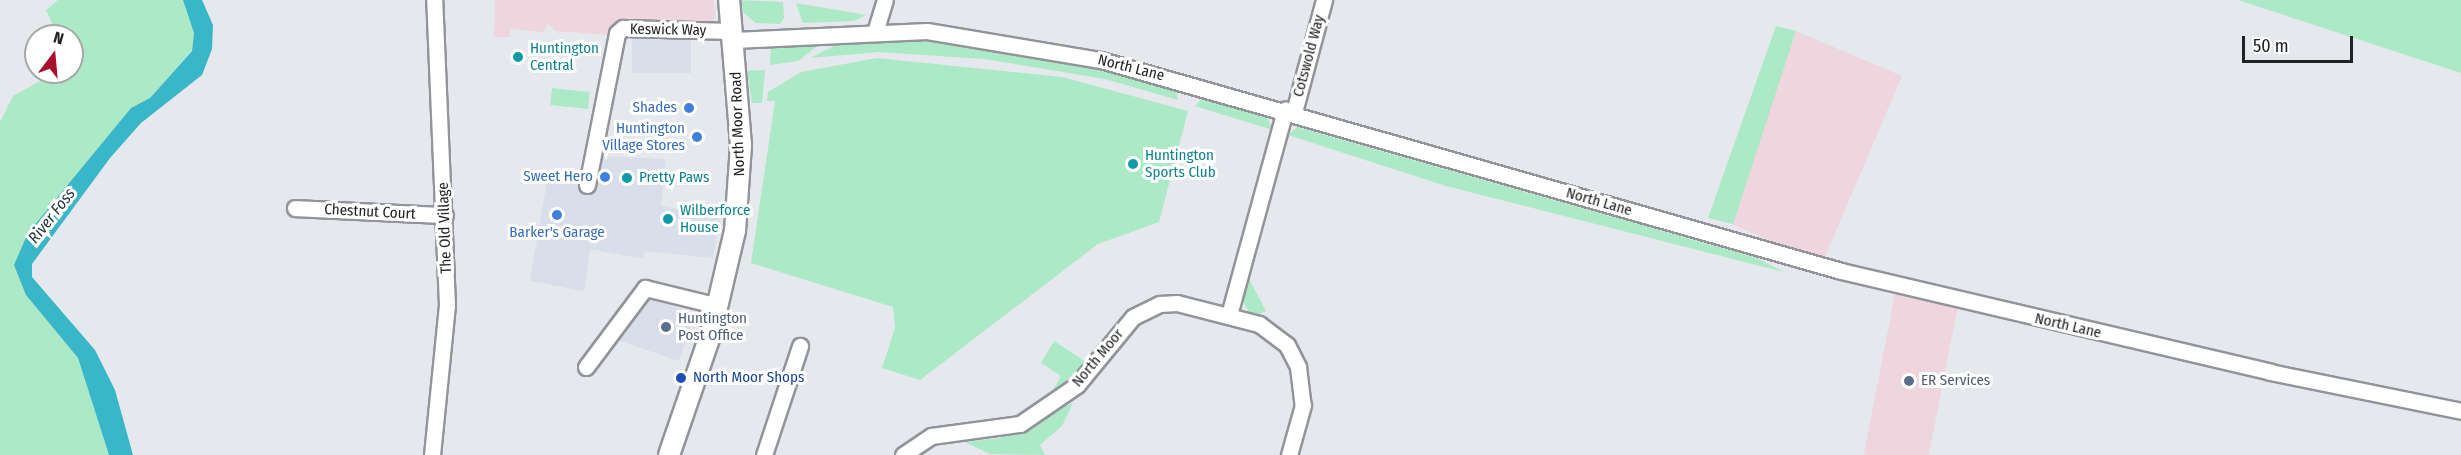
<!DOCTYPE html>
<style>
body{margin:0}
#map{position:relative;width:2461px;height:455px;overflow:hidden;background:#e5e8ed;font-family:"Fira Sans Condensed",sans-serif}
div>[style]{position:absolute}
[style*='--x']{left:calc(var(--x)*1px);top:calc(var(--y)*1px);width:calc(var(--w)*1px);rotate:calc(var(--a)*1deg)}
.built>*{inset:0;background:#d8deea;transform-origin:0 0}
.industrial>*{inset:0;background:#efd6de;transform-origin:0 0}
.green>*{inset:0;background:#ace9c6;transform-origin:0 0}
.water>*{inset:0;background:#39b6c8}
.roads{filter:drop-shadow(2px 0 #92949a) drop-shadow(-2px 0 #92949a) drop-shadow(0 2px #92949a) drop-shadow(0 -2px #92949a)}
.minor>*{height:15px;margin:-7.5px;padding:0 7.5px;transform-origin:7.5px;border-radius:7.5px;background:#fff}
.tertiary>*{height:20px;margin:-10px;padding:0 10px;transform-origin:10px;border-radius:10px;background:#fff}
.dots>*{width:16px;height:16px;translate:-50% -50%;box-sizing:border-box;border:3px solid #fff;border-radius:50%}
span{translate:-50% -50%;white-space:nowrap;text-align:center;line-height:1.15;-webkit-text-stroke:6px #fff;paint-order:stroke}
.street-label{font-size:15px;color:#212224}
.culture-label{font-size:15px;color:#0d838f}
.left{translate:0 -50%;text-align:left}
.shop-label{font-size:15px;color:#366cbe}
.right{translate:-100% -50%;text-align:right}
.service-label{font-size:15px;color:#4e5e75}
.transit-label{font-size:15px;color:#164399}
.water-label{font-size:16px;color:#1d3235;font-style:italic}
.north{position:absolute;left:24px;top:24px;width:60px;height:60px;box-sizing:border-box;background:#fff;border:2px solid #a6a7a7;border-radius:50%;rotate:16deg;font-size:16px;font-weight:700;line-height:24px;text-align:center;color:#212224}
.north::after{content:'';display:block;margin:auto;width:21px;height:27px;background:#a8102c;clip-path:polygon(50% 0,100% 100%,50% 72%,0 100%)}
.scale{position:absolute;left:2242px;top:36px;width:111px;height:27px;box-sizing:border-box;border:3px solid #212224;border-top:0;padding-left:8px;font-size:18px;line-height:21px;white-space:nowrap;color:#212224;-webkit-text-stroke:4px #fff;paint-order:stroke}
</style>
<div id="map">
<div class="built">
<i style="left:632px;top:35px;width:59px;height:38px"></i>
<i style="clip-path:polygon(598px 156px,666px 159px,661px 206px,720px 217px,713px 258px,645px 251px,643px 259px,590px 249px,584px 291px,530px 281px,548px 176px,593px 187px)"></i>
<i style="clip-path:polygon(644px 297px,695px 314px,679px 361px,614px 339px)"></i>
</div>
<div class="industrial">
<i style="clip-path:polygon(495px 0,713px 0,716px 16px,708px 26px,621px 24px,608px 35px,555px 31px,548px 24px,543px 32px,510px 29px,510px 37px,494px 37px)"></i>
<i style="left:1796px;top:31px;width:115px;height:203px;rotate:23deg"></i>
<i style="left:1895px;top:294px;width:64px;height:164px;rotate:11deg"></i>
</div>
<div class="green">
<i style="clip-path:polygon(58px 0,183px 0,194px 33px,192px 50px,150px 98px,131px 108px,28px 233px,26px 295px,78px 358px,109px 455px,0 455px,0 122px,13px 96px,57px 72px,72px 72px,72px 36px,58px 36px,46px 10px)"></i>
<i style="clip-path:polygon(738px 0,783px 2px,784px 18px,780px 24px,756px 23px,740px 10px)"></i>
<i style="clip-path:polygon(2238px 0,2461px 0,2461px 73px)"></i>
<i style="clip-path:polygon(796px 3px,866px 15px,854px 21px,803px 23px)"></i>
<i style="clip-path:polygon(1776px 26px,1796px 31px,1733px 224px,1708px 218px)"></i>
<i style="clip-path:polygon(893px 36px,1092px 67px,1175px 87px,1178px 100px,1105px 79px,984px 59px,879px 52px,810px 58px,836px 45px,836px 38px)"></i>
<i style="clip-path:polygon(828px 38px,798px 61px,770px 65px,771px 45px)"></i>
<i style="clip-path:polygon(877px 58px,1062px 77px,1188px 111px,1159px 222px,1098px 244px,920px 380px,882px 368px,895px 328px,893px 307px,751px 263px,775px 101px,767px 101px,768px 92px,801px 72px)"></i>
<i style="clip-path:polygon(765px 70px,762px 103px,752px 103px,747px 71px)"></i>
<i style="left:552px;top:88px;width:38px;height:17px;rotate:6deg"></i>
<i style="clip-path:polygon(1203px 97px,1267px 117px,1273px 130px,1195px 106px)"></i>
<i style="clip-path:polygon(1297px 127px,1757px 258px,1784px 272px,1446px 186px,1288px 135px)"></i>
<i style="clip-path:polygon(1247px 275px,1266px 311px,1252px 317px,1242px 300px)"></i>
<i style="clip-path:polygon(1054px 341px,1086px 362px,1052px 393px,1061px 376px,1041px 363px)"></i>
<i style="clip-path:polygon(1073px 403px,1062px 426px,1040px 445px,1045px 455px,990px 454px,965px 442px,1000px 438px)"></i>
</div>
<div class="water">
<i style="clip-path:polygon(183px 0,202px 0,213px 25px,212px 49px,202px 75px,141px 123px,110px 158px,32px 264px,32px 277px,95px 350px,115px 390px,133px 455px,109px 455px,78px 358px,26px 295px,14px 265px,28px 233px,131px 108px,150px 98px,192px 51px,194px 33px)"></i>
</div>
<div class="roads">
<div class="minor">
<i style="--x:876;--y:29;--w:30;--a:-73"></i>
<i style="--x:734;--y:40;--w:193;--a:-2.7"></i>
<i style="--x:927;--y:31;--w:176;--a:9.5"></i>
<i style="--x:1101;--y:60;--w:769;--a:15.91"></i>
<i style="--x:1841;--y:271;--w:441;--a:13.2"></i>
<i style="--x:2270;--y:372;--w:195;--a:11.5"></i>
<i style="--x:1294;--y:112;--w:116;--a:-75"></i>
<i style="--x:587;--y:185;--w:155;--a:-78.8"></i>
<i style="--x:617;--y:33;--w:8;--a:-40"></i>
<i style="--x:623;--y:28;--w:109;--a:1.6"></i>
<i style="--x:295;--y:208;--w:150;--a:2.7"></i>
<i style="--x:1229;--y:315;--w:213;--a:-74.7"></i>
<i style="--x:586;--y:367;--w:99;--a:-53.2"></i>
<i style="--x:645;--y:288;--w:76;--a:13.7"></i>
<i style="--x:432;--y:455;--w:151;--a:-84.3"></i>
<i style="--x:447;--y:305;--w:305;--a:-92.4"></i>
<i style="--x:764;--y:455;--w:115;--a:-71.7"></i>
<i style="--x:903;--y:455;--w:34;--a:-34"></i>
<i style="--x:931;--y:436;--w:90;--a:-7.7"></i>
<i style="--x:1020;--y:424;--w:69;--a:-34.4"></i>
<i style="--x:1077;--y:385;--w:88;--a:-50.5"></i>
<i style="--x:1133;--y:317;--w:30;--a:-26"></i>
<i style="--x:1160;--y:304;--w:17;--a:-3"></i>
<i style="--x:1177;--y:303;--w:85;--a:14.4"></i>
<i style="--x:1259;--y:324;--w:35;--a:37"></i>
<i style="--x:1287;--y:345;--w:25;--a:63"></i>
<i style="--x:1298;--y:367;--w:38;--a:83"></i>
<i style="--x:1303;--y:405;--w:52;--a:105.6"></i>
</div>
<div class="tertiary">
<i style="--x:669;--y:455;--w:129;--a:-71"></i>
<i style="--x:711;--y:333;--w:105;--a:-76.8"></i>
<i style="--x:735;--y:231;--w:86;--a:-86"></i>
<i style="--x:741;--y:145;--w:145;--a:-94.7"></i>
</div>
</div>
<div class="dots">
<i style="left:518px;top:57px;background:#0f9aa8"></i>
<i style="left:689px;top:108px;background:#3f7fe0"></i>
<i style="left:697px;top:137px;background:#3f7fe0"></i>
<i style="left:1133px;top:164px;background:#0f9aa8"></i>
<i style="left:605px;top:177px;background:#3f7fe0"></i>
<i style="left:627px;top:178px;background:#0f9aa8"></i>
<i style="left:557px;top:215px;background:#3f7fe0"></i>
<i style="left:668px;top:219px;background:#0f9aa8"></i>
<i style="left:666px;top:327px;background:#5c6f8a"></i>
<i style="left:681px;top:378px;background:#1a4fb4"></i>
<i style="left:1909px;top:381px;background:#5c6f8a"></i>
</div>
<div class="street-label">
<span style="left:668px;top:30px;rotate:1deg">Keswick Way</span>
<span style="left:1309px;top:56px;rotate:-75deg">Cotswold Way</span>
<span style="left:1131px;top:68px;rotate:14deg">North Lane</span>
<span style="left:738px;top:124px;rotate:-92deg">North Moor Road</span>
<span style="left:1599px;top:202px;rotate:16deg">North Lane</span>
<span style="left:370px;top:212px;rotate:3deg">Chestnut Court</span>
<span style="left:445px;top:228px;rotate:-92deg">The Old Village</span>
<span style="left:2068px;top:326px;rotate:13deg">North Lane</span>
<span style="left:1098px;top:358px;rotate:-50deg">North Moor</span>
</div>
<div class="culture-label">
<span class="left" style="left:530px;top:57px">Huntington<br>Central</span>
<span class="left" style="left:1145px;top:164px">Huntington<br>Sports Club</span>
<span class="left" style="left:639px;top:178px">Pretty Paws</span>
<span class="left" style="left:680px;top:219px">Wilberforce<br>House</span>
</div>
<div class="shop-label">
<span class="right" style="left:677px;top:108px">Shades</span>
<span class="right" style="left:685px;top:137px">Huntington<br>Village Stores</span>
<span class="right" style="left:593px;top:177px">Sweet Hero</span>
<span style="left:557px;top:233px">Barker's Garage</span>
</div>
<div class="service-label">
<span class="left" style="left:678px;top:327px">Huntington<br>Post Office</span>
<span class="left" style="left:1921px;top:381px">ER Services</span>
</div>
<div class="transit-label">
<span class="left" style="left:693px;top:378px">North Moor Shops</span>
</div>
<div class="water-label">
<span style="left:52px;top:216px;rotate:-52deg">River Foss</span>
</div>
<div class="north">N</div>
<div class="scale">50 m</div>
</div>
